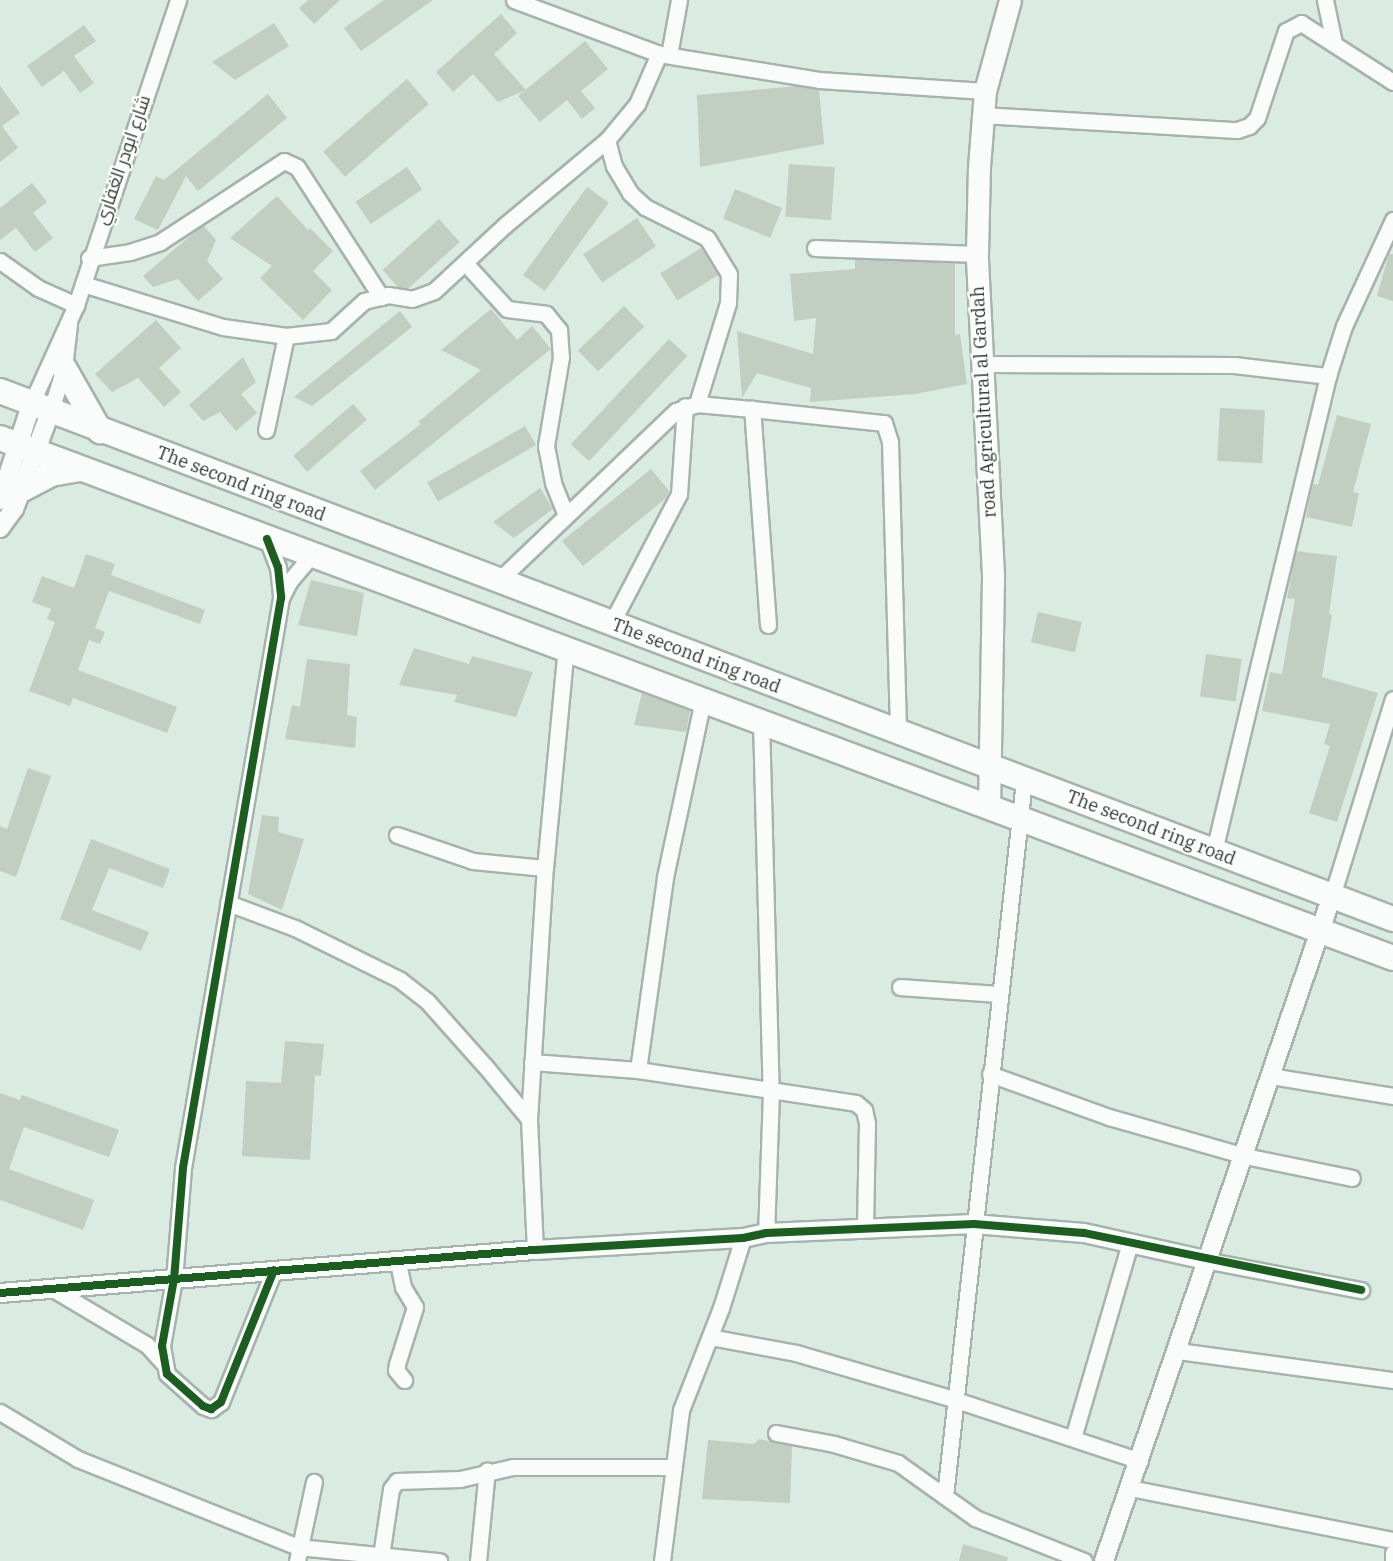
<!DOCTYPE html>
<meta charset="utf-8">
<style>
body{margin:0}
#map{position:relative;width:1393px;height:1561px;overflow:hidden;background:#daebe2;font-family:"IBM Plex Serif",Cairo,serif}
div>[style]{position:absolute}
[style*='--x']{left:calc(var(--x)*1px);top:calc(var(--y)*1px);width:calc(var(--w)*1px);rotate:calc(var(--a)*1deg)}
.building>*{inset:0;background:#c2cec1;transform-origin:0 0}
.roads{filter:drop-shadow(2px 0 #a6b3ac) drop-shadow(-2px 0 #a6b3ac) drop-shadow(0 2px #a6b3ac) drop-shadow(0 -2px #a6b3ac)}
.minor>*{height:15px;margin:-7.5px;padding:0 7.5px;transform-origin:7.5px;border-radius:7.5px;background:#f9fcfb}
.tertiary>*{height:18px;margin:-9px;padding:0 9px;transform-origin:9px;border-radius:9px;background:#f9fcfb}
.secondary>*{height:21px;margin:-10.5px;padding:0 10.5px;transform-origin:10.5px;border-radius:10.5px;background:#f9fcfb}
.primary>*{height:24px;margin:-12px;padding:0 12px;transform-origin:12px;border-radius:12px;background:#f9fcfb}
.cycleway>*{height:8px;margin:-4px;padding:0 4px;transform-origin:4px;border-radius:4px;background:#1b5e20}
span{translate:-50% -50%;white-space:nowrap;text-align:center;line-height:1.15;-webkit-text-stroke:4.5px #fff;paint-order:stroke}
.street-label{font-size:18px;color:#2b3731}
</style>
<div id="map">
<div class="building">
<i style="clip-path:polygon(308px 0,340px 0,314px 24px,299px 8px)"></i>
<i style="clip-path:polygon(384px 0,433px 0,361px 51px,344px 28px)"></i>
<i style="clip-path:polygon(501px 14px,517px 33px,494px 54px,526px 90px,498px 102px,473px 74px,453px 92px,436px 72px)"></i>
<i style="clip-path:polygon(274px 23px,289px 46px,235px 80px,212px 62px)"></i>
<i style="clip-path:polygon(84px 25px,96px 41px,74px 56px,94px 83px,80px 93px,64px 71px,42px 87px,27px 66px)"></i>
<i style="clip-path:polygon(585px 41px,608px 69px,581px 91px,595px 108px,582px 119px,567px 100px,540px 122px,518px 96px)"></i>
<i style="left:407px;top:79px;width:33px;height:111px;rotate:49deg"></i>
<i style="clip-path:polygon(0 86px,20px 113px,2px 126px,18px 148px,0 162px)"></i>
<i style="clip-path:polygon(797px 86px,819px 90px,824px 144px,700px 167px,697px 95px)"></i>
<i style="clip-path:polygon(268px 94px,287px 118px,198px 191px,186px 176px,158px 230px,134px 219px,156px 176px,164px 180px)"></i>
<i style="left:789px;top:164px;width:46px;height:53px;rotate:4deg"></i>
<i style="left:407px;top:167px;width:27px;height:62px;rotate:56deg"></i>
<i style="clip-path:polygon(32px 183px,47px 202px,33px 213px,53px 238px,35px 252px,16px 228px,0 240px,0 208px)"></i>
<i style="left:587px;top:187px;width:27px;height:109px;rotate:36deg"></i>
<i style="left:735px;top:189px;width:51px;height:32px;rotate:22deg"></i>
<i style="clip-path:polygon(277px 196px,308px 230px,310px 228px,333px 251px,313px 271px,332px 290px,303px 320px,260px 278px,272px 266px,230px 238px)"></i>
<i style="left:637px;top:218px;width:34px;height:65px;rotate:56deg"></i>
<i style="left:439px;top:219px;width:31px;height:76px;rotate:48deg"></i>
<i style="clip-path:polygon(203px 225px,216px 240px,207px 261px,223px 279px,198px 301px,178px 279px,153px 287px,143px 276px)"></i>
<i style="left:701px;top:248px;width:32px;height:48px;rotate:58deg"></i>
<i style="clip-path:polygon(1389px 254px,1393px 254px,1393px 301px,1377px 296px)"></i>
<i style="clip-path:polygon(859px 259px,955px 263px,955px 335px,960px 334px,967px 384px,915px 394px,810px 402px,811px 388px,757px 373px,742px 398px,737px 331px,813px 354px,816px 318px,794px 321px,790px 274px,855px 269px,855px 260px)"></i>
<i style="left:624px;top:306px;width:29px;height:64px;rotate:46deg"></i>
<i style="clip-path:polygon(491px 309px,517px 340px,532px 326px,551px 349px,375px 490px,360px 471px,421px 424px,418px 422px,481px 370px,441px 350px)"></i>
<i style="clip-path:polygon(400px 311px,412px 327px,312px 406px,294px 397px)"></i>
<i style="clip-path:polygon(156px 320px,181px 348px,159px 368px,181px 392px,164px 407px,138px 378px,112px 392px,95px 374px)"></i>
<i style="left:669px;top:339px;width:25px;height:144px;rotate:43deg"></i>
<i style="clip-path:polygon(243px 357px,256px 382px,241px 394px,257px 413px,236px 431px,220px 412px,203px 421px,189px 405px)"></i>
<i style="left:353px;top:404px;width:21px;height:79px;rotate:49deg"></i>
<i style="left:1220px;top:408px;width:45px;height:53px;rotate:3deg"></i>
<i style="clip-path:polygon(1337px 415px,1371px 424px,1353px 492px,1359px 493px,1352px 527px,1306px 517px,1313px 484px,1318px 485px)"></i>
<i style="left:525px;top:426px;width:22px;height:113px;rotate:60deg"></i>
<i style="clip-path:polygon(651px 469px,669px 491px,665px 499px,583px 566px,562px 541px)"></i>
<i style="clip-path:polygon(540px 488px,553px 509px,514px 538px,493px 522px)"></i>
<i style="clip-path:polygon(1296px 551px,1337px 556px,1329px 614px,1332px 615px,1322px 677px,1378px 693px,1337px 822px,1309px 813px,1330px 746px,1324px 744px,1330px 724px,1262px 711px,1270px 672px,1282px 674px,1295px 599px,1287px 598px)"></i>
<i style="clip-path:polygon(86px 554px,115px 564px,111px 575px,205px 610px,200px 624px,109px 591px,95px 628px,105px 632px,100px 644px,89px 640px,78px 670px,177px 707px,167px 733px,73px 698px,70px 706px,29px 691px,55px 622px,47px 619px,51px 609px,32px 602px,42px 576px,74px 588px)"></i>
<i style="clip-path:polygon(311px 580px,364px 593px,357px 636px,298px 625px)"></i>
<i style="left:1038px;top:612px;width:45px;height:31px;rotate:13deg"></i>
<i style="clip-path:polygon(414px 648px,469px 664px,472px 656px,533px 672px,516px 717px,454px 702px,457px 695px,399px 685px)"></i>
<i style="left:1206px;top:654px;width:36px;height:43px;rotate:8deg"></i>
<i style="clip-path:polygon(307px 659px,350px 664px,347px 715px,357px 717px,355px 748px,285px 739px,292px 705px,300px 707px)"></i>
<i style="clip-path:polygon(642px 693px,690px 711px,686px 732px,634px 725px)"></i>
<i style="clip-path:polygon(28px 768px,51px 776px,16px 877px,0 871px,0 826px,7px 829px)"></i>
<i style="clip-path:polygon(262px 815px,279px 817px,278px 832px,304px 839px,282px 910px,248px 894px)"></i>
<i style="clip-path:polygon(91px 839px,170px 869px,163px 888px,109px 868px,92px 910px,149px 932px,141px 951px,60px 919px)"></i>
<i style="clip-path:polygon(285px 1041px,324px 1044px,321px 1076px,315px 1075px,310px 1160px,242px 1156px,246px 1081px,281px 1083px)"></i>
<i style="clip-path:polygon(0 1093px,20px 1100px,22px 1095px,119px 1130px,109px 1157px,24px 1127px,9px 1169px,94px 1200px,83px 1230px,0 1200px)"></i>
<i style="clip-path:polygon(759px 1439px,792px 1446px,790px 1503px,702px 1499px,708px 1440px,754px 1444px)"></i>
<i style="clip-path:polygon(963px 1544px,1008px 1557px,1007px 1561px,959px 1561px)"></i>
</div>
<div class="roads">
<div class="minor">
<i style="--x:514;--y:0;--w:155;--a:20.4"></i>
<i style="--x:659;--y:54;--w:162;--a:9.2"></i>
<i style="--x:819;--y:80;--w:166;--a:3.8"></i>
<i style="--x:1325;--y:0;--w:44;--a:78.2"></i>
<i style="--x:669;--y:55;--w:56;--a:-79.7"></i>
<i style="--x:982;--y:115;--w:255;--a:3.4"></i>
<i style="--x:1237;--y:130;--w:13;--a:-18"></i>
<i style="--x:1249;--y:126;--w:11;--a:-45"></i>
<i style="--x:1257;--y:118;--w:92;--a:-71.6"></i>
<i style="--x:1286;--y:31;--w:17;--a:-28"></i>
<i style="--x:1301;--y:23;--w:109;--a:32.7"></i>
<i style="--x:607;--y:140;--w:27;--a:75"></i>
<i style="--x:614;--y:166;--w:31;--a:59"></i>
<i style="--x:630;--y:193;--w:21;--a:43"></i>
<i style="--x:645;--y:207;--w:69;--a:26.6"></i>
<i style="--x:707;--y:238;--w:42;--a:58.6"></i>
<i style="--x:729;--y:274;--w:29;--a:92"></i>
<i style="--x:728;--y:303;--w:106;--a:107.1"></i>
<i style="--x:815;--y:248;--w:162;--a:2.1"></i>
<i style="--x:89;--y:258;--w:41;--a:-8.3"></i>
<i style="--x:130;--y:252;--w:32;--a:-18"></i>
<i style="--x:160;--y:242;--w:148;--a:-33.2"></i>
<i style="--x:284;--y:161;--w:14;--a:25"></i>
<i style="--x:297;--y:167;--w:155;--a:57.1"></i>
<i style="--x:0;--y:261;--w:47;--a:35.4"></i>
<i style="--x:38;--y:288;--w:42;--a:24.1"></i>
<i style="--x:467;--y:265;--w:59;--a:47.7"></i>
<i style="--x:507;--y:309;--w:39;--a:7"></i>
<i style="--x:546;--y:314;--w:21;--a:51"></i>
<i style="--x:559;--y:330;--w:27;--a:86"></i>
<i style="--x:561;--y:357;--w:90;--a:99.6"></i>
<i style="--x:546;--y:446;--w:38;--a:79"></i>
<i style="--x:553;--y:483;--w:35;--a:68"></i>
<i style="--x:83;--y:284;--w:146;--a:17.1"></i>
<i style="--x:223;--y:327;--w:64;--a:8.1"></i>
<i style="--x:286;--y:336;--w:45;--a:-6.3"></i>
<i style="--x:331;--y:331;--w:45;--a:-42.3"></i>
<i style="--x:364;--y:301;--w:25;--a:-14"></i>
<i style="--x:388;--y:295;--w:24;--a:9"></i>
<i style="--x:412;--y:299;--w:23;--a:-20"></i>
<i style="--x:434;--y:291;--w:97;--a:-42.9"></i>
<i style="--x:505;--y:225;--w:133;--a:-39.8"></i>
<i style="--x:607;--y:140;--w:47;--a:-50.2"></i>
<i style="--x:637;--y:104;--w:55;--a:-66.3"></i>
<i style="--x:983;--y:364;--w:251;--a:0.2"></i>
<i style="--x:1234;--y:365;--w:95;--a:6.7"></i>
<i style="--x:32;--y:402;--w:107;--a:-65.6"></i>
<i style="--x:76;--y:305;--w:322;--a:-71.5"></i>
<i style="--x:51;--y:410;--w:44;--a:-72.8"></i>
<i style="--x:64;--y:368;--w:44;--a:-83.5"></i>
<i style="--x:266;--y:430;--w:96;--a:-78"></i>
<i style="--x:267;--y:539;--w:30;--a:69"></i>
<i style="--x:278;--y:567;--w:31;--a:84"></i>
<i style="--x:281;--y:598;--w:578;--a:99.76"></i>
<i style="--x:183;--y:1168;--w:111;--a:94.6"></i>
<i style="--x:174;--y:1279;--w:68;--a:100.2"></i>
<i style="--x:162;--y:1346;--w:28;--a:80"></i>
<i style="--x:167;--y:1374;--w:48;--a:41.6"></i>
<i style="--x:203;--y:1406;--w:9;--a:21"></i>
<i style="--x:211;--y:1409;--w:12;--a:-35"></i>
<i style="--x:221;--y:1402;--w:142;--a:-68.1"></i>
<i style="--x:498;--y:581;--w:246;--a:-43.7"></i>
<i style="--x:676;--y:411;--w:22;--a:-18"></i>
<i style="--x:697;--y:404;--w:55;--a:5.2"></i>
<i style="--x:281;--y:598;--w:18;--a:-63"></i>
<i style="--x:289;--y:582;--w:35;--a:-50"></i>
<i style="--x:611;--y:624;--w:147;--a:-62.4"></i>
<i style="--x:679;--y:494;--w:88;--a:-86.1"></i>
<i style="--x:768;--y:625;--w:217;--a:-94.2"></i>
<i style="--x:752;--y:409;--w:133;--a:6.1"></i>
<i style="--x:884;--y:423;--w:20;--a:72"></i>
<i style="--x:890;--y:442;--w:290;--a:88.4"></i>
<i style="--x:761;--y:720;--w:372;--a:88.5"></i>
<i style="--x:771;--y:1092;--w:141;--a:92"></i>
<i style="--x:397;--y:835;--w:80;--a:18.9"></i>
<i style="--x:473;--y:861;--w:72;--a:5.6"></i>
<i style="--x:1214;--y:851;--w:488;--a:-76.5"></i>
<i style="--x:1328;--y:376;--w:52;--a:-72.3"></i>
<i style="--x:1344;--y:326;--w:117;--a:-65.2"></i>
<i style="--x:1332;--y:896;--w:206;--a:-72.8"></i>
<i style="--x:228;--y:903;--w:72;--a:20.5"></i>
<i style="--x:295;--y:928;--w:117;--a:26.3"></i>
<i style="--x:400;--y:980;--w:34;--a:38"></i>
<i style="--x:427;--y:1001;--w:87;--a:48.3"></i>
<i style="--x:485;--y:1066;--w:69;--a:50.3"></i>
<i style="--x:529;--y:1119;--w:131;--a:87.4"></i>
<i style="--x:900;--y:987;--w:98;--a:4.1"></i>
<i style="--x:532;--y:1062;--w:106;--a:4.3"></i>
<i style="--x:638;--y:1070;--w:220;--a:8.6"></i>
<i style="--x:856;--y:1103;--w:11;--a:41"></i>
<i style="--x:864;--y:1110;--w:13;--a:77"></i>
<i style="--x:867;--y:1123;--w:106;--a:91.1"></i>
<i style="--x:638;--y:1070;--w:195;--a:-82"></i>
<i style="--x:665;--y:877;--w:182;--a:-77.9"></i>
<i style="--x:990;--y:1074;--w:127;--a:19.9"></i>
<i style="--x:1109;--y:1117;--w:141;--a:16"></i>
<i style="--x:1245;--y:1156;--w:109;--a:11.6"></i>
<i style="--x:1271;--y:1076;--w:124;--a:9.3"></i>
<i style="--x:529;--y:1119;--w:252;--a:-86.4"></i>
<i style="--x:545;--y:868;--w:222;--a:-84.6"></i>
<i style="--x:1210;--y:1261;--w:154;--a:10.9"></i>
<i style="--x:398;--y:1263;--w:25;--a:78"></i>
<i style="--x:403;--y:1287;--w:23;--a:59"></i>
<i style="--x:415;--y:1307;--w:60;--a:107.5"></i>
<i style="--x:397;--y:1364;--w:6;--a:99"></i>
<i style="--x:396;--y:1370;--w:13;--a:51"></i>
<i style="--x:53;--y:1289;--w:109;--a:30.8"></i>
<i style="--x:147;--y:1345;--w:24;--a:48"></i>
<i style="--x:710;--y:1337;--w:87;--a:10.5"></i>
<i style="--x:796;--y:1353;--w:164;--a:16.3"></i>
<i style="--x:953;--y:1399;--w:197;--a:18.3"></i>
<i style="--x:1178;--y:1351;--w:217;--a:7.7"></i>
<i style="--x:0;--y:1412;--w:91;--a:31.1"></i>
<i style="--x:78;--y:1459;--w:237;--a:21.8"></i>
<i style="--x:298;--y:1547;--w:142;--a:5.7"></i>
<i style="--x:776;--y:1433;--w:59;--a:10.7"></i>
<i style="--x:834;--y:1444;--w:67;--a:16.5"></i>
<i style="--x:898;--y:1463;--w:95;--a:35.5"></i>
<i style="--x:975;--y:1518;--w:117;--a:21.5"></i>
<i style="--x:1073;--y:1438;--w:203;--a:-73.7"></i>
<i style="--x:1130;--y:1488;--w:268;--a:11.2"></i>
<i style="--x:945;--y:1496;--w:720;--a:-83.7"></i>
<i style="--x:381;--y:1556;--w:68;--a:-81.5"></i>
<i style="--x:391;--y:1489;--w:10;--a:-53"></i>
<i style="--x:397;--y:1481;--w:63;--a:-1.8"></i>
<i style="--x:460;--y:1479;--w:54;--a:-12.8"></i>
<i style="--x:513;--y:1467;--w:161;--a:0"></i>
<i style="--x:297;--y:1561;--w:81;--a:-77.9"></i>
<i style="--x:478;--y:1561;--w:91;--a:-84.4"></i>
<i style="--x:662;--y:1561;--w:152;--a:-82.8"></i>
<i style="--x:681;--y:1410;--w:110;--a:-68.6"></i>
<i style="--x:721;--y:1308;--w:73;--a:-72.6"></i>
<i style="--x:1393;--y:1561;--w:8;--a:-90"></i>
</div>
<div class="tertiary">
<i style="--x:0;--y:500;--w:103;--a:-71.9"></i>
<i style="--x:0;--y:528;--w:24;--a:-54"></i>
<i style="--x:14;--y:509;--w:106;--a:-69.5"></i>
<i style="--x:0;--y:1293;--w:537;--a:-4.6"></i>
<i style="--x:535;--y:1250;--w:208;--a:-3.3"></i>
<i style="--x:743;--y:1238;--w:24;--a:-12"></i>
<i style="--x:766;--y:1233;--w:208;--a:-2.5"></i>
<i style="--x:974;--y:1224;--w:110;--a:4.7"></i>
<i style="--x:1084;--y:1233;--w:129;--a:12.5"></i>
<i style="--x:1104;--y:1561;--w:703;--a:-71.08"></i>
</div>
<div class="secondary">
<i style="--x:989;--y:808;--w:233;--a:-89"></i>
<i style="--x:993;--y:575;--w:321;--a:-92.9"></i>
<i style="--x:977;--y:254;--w:87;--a:-88.7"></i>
<i style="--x:979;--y:167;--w:76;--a:-85.5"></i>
<i style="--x:985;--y:91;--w:94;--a:-74.6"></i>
</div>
<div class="primary">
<i style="--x:64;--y:368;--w:73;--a:60.3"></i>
<i style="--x:0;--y:391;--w:1490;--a:20.76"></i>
<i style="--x:0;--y:438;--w:1487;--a:20.47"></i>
<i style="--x:21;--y:490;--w:34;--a:-28"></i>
<i style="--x:51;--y:474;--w:29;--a:-10"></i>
</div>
</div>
<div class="cycleway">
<i style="--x:267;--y:539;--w:30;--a:69"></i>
<i style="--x:278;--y:567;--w:31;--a:84"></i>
<i style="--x:281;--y:598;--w:578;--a:99.76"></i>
<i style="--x:183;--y:1168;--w:111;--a:94.6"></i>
<i style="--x:174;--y:1279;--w:68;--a:100.2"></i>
<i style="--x:162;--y:1346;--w:28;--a:80"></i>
<i style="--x:167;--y:1374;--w:48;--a:41.6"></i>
<i style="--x:203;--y:1406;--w:9;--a:21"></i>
<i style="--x:211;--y:1409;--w:12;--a:-35"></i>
<i style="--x:221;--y:1402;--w:142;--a:-68.1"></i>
<i style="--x:0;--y:1293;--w:537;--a:-4.6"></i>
<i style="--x:535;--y:1250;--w:208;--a:-3.3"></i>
<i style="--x:743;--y:1238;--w:24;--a:-12"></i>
<i style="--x:766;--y:1233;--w:208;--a:-2.5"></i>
<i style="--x:974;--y:1224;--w:110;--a:4.7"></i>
<i style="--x:1084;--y:1233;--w:283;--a:11.6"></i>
</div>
<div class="street-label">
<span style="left:123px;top:160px;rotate:-71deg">شارع ابودر الغفاري</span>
<span style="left:984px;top:402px;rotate:-93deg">road Agricultural al Gardah</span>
<span style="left:241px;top:484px;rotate:21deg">The second ring road</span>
<span style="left:696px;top:656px;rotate:21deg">The second ring road</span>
<span style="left:1151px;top:828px;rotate:21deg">The second ring road</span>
</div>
</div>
